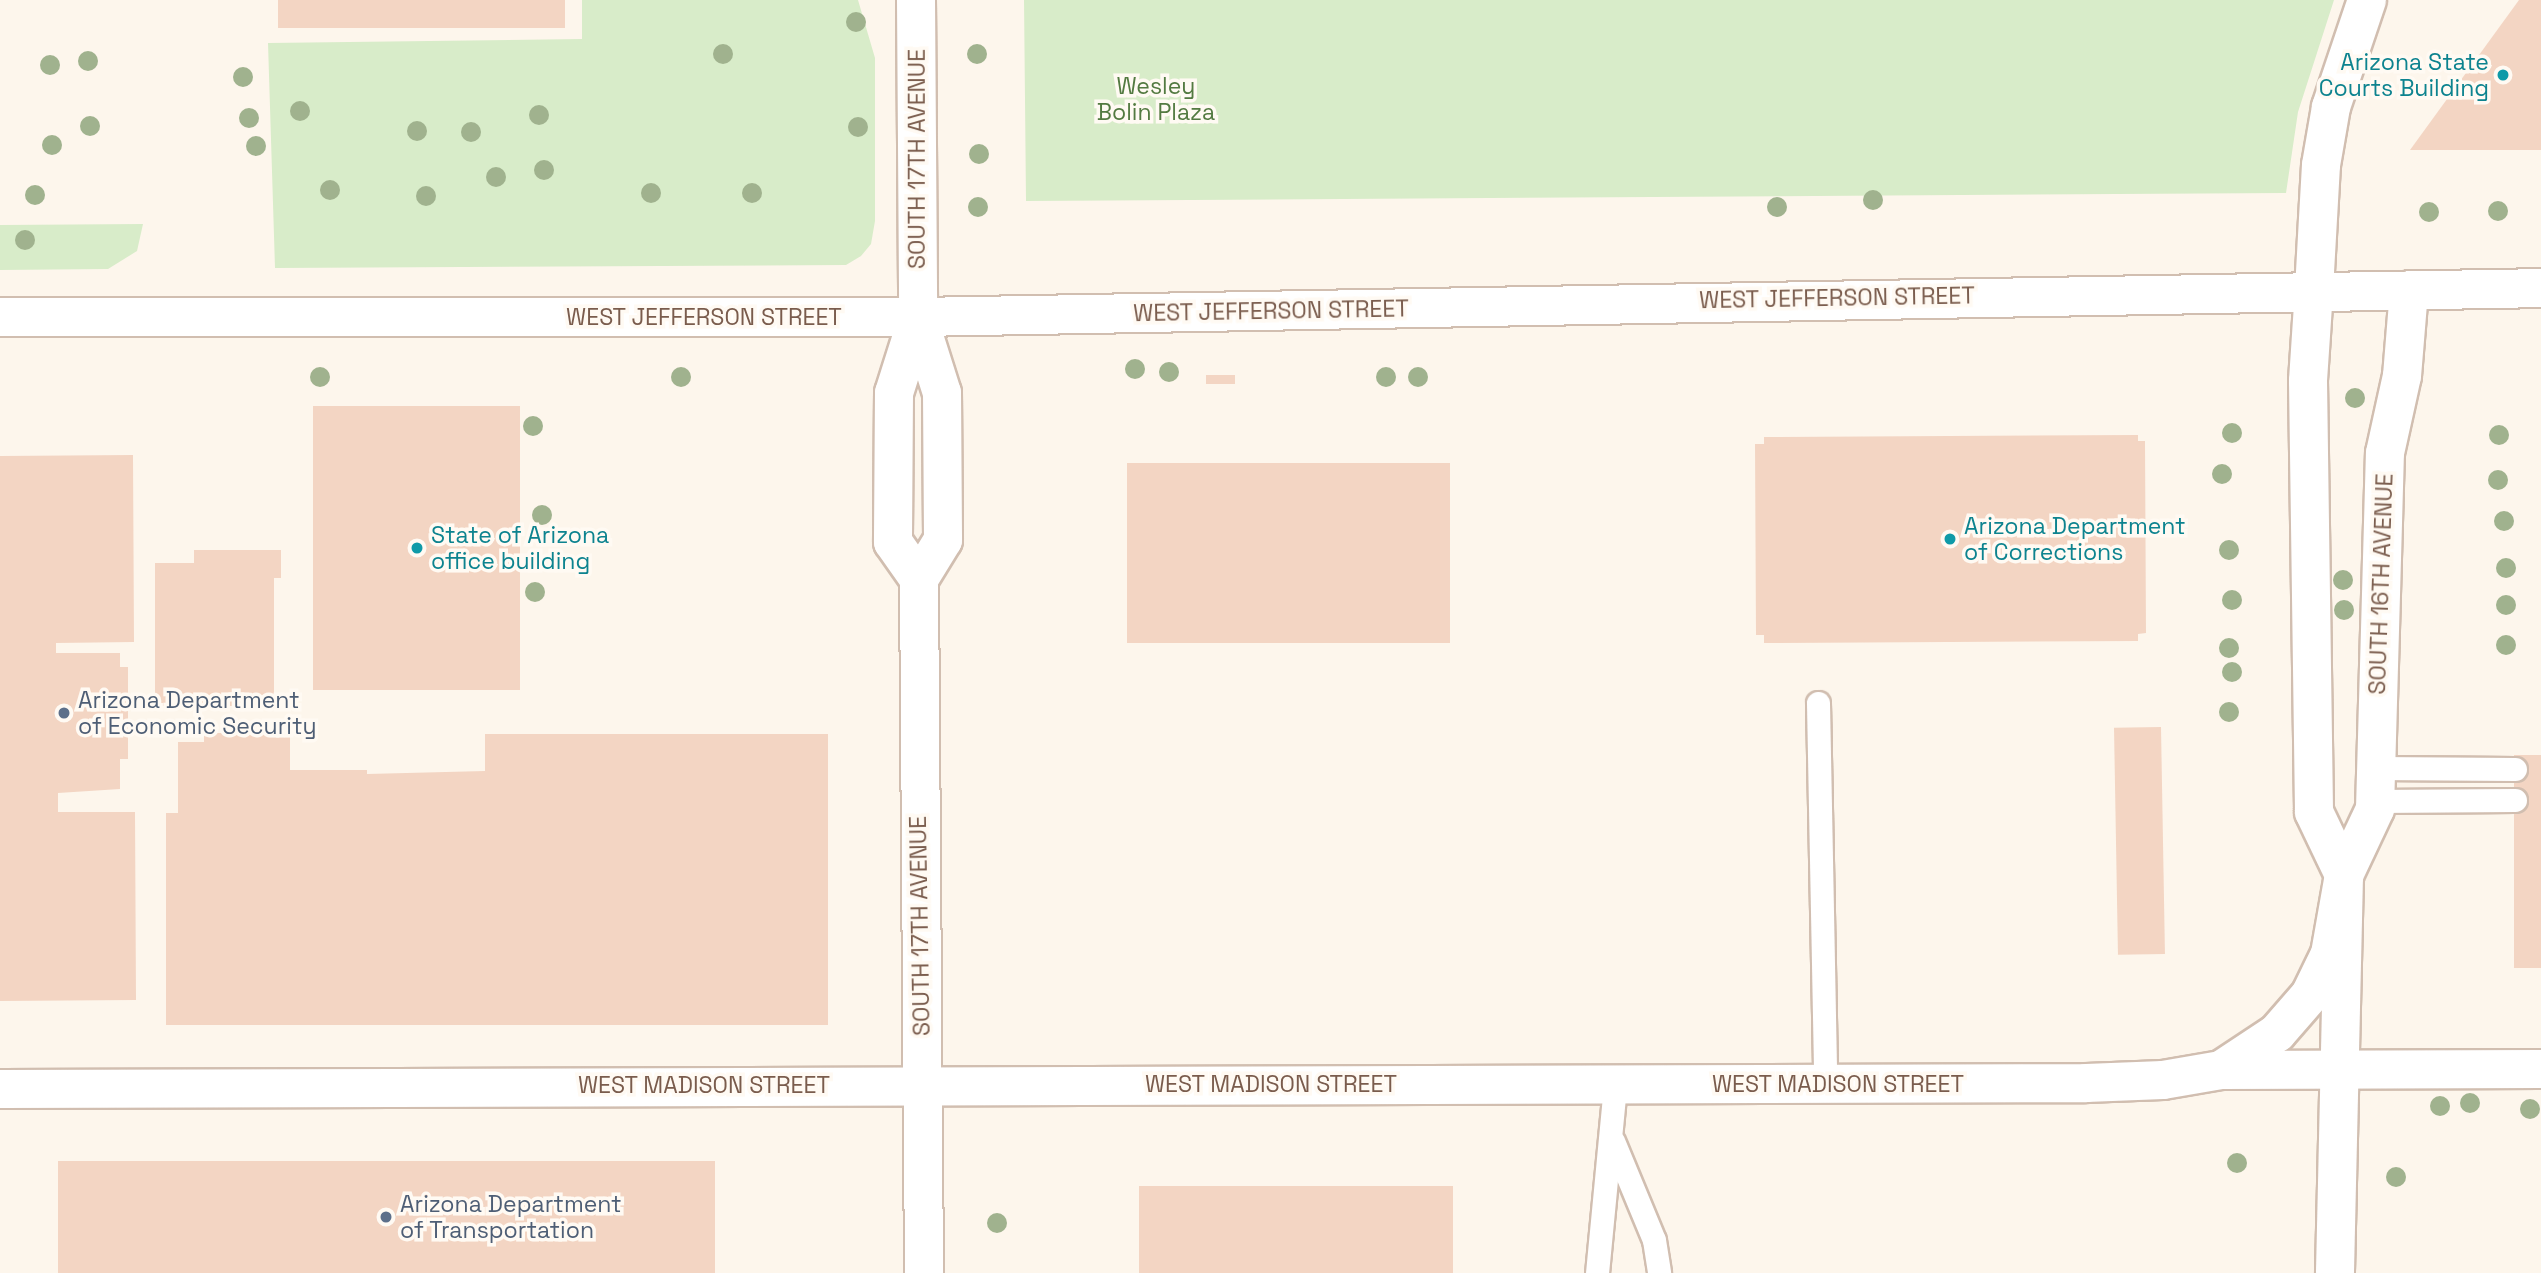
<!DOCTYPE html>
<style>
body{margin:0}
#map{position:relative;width:2541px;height:1273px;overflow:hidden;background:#fdf6ec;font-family:"Space Grotesk",sans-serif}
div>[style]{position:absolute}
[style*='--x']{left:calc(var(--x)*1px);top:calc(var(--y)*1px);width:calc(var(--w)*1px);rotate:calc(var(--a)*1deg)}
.green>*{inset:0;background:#d8ecc9}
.building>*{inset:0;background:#f3d5c3;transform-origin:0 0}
.roads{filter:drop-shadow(2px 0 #d1beb0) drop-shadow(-2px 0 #d1beb0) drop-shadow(0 2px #d1beb0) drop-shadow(0 -2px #d1beb0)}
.lane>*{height:23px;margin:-11.5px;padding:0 11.5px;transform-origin:11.5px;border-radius:11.5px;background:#fff}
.street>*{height:38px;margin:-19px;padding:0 19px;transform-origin:19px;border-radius:19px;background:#fff}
.secondary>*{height:38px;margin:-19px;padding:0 19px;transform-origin:19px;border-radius:19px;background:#fff}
.trees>*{width:20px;height:20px;margin:-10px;border-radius:50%;background:#a0b28e}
.dots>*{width:19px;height:19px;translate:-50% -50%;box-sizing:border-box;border:4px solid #fffaf3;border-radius:50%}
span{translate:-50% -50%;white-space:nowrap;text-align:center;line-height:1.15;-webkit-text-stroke:7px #fffaf3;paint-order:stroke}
.culture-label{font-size:23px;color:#0d838f}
.right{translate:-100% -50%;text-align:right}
.left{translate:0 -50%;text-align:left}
.park-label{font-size:23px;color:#537a41}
.street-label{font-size:23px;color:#7a5c4d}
.service-label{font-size:23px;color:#4e5e75}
</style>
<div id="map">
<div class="green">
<i style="clip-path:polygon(582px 0,858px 0,875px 58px,875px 221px,871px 244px,861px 256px,846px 265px,275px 268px,268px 43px,582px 39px)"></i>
<i style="clip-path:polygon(1024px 0,2334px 0,2298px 112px,2286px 193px,1026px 201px)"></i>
<i style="clip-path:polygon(143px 224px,137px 251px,108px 269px,0 270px,0 225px)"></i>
</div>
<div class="building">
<i style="left:278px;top:0;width:287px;height:28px"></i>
<i style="clip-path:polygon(2519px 0,2541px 0,2541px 150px,2410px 150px)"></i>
<i style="left:1206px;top:375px;width:29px;height:9px"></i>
<i style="left:313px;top:406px;width:207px;height:284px"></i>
<i style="clip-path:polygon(2138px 435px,2138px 441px,2145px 441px,2146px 633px,2138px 634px,2138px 641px,1764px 643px,1764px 635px,1756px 635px,1755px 444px,1764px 444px,1764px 437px)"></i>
<i style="clip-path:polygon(133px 455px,134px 642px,56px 643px,56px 653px,120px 653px,120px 667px,128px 667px,128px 759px,120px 759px,120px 789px,58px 793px,58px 812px,135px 812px,136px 1000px,0 1001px,0 456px)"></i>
<i style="left:1127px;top:463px;width:323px;height:180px"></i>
<i style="clip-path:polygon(194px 550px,281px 550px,281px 578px,274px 578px,274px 706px,155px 706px,155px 563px,194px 563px)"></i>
<i style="left:2161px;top:727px;width:227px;height:47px;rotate:89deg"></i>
<i style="clip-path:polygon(204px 733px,290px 733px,290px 770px,367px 770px,367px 774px,485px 771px,485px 734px,828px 734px,828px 1025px,166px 1025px,166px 813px,178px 813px,178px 742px,204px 742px)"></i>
<i style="left:2514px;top:755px;width:27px;height:213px"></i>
<i style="left:715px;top:1161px;width:112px;height:657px;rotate:90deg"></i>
<i style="left:1139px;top:1186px;width:314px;height:87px"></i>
</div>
<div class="roads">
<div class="lane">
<i style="--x:1818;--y:703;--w:381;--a:88.9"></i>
<i style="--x:2376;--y:768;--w:139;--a:0.4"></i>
<i style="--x:2375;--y:801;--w:140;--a:-0.4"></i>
<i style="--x:1613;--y:1141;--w:107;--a:67.5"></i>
<i style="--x:1654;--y:1240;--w:33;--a:81"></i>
<i style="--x:1597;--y:1273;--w:189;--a:-84.5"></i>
</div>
<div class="street">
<i style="--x:2314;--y:290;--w:91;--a:93.8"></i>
<i style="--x:2308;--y:381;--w:431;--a:89.2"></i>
<i style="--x:2314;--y:812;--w:70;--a:64.5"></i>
<i style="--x:2344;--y:875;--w:398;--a:91.3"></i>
<i style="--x:2221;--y:1070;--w:67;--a:-33.5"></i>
<i style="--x:2277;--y:1033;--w:50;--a:-49"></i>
<i style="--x:2310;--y:995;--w:46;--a:-64"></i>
<i style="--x:2330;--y:954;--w:80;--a:-80"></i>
<i style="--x:2344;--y:875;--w:73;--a:-64.8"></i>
<i style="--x:2375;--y:809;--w:356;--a:-88.4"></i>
<i style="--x:2385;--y:453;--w:79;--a:-77.6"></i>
<i style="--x:2402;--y:376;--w:86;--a:-85.3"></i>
<i style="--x:0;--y:1089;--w:2086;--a:-0.16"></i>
<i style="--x:2086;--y:1083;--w:77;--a:-2.2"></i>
<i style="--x:2163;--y:1080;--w:59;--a:-9.8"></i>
<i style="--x:2221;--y:1070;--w:320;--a:-0.2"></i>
</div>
<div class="secondary">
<i style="--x:916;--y:0;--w:317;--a:89.6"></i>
<i style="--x:918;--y:317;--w:80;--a:72.5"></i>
<i style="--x:942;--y:393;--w:147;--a:89.6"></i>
<i style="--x:943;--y:540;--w:46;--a:121.6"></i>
<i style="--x:919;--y:579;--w:694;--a:89.59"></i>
<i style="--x:2314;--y:290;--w:125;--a:-86.8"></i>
<i style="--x:2321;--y:165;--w:59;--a:-80.2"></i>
<i style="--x:2331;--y:107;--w:113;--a:-71.4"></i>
<i style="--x:0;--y:317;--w:918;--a:0"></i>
<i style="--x:918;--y:317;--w:1623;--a:-1.02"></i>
<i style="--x:918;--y:317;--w:80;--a:107.5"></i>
<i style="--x:894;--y:393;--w:149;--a:90.4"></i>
<i style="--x:893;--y:542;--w:45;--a:54.9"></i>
</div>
</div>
<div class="trees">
<i style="left:856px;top:22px"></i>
<i style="left:723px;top:54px"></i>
<i style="left:977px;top:54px"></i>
<i style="left:88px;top:61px"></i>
<i style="left:50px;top:65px"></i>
<i style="left:243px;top:77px"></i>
<i style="left:300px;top:111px"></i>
<i style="left:539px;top:115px"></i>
<i style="left:249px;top:118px"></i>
<i style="left:90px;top:126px"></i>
<i style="left:858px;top:127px"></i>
<i style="left:417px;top:131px"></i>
<i style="left:471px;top:132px"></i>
<i style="left:52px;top:145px"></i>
<i style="left:256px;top:146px"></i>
<i style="left:979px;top:154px"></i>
<i style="left:544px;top:170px"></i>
<i style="left:496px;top:177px"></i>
<i style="left:330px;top:190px"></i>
<i style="left:651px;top:193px"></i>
<i style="left:752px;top:193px"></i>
<i style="left:35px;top:195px"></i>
<i style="left:426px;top:196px"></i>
<i style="left:1873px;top:200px"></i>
<i style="left:978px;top:207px"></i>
<i style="left:1777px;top:207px"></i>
<i style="left:2498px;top:211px"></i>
<i style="left:2429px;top:212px"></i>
<i style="left:25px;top:240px"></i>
<i style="left:1135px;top:369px"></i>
<i style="left:1169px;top:372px"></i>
<i style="left:320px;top:377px"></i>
<i style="left:681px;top:377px"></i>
<i style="left:1386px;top:377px"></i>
<i style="left:1418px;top:377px"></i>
<i style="left:2355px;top:398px"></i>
<i style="left:533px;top:426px"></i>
<i style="left:2232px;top:433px"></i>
<i style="left:2499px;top:435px"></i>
<i style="left:2222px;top:474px"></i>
<i style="left:2498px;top:480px"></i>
<i style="left:542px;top:515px"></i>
<i style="left:2504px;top:521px"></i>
<i style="left:2229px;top:550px"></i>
<i style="left:2506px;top:568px"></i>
<i style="left:2343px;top:580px"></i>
<i style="left:535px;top:592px"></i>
<i style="left:2232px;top:600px"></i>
<i style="left:2506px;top:605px"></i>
<i style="left:2344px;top:610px"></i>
<i style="left:2506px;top:645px"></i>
<i style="left:2229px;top:648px"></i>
<i style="left:2232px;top:672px"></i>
<i style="left:2229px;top:712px"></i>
<i style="left:2470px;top:1103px"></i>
<i style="left:2440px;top:1106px"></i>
<i style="left:2530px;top:1109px"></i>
<i style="left:2237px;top:1163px"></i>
<i style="left:2396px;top:1177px"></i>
<i style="left:997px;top:1223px"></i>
</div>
<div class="dots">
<i style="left:2503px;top:75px;background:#0f9aa8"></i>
<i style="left:1950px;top:539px;background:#0f9aa8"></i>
<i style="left:417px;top:548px;background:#0f9aa8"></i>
<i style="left:64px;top:713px;background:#5c6f8a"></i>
<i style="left:386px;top:1217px;background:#5c6f8a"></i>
</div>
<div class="culture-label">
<span class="right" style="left:2489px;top:75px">Arizona State<br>Courts Building</span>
<span class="left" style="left:1964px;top:539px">Arizona Department<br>of Corrections</span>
<span class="left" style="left:431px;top:548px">State of Arizona<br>office building</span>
</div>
<div class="park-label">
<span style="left:1156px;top:99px">Wesley<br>Bolin Plaza</span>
</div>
<div class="street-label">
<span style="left:917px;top:159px;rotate:-90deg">SOUTH 17TH AVENUE</span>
<span style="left:1837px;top:298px;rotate:-1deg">WEST JEFFERSON STREET</span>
<span style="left:1271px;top:311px;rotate:-1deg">WEST JEFFERSON STREET</span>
<span style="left:704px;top:317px">WEST JEFFERSON STREET</span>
<span style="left:2381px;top:584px;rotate:-88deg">SOUTH 16TH AVENUE</span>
<span style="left:920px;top:926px;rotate:-91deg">SOUTH 17TH AVENUE</span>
<span style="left:1271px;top:1084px">WEST MADISON STREET</span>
<span style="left:1838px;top:1084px">WEST MADISON STREET</span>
<span style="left:704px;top:1085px">WEST MADISON STREET</span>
</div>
<div class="service-label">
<span class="left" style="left:78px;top:713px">Arizona Department<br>of Economic Security</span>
<span class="left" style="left:400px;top:1217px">Arizona Department<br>of Transportation</span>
</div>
</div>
